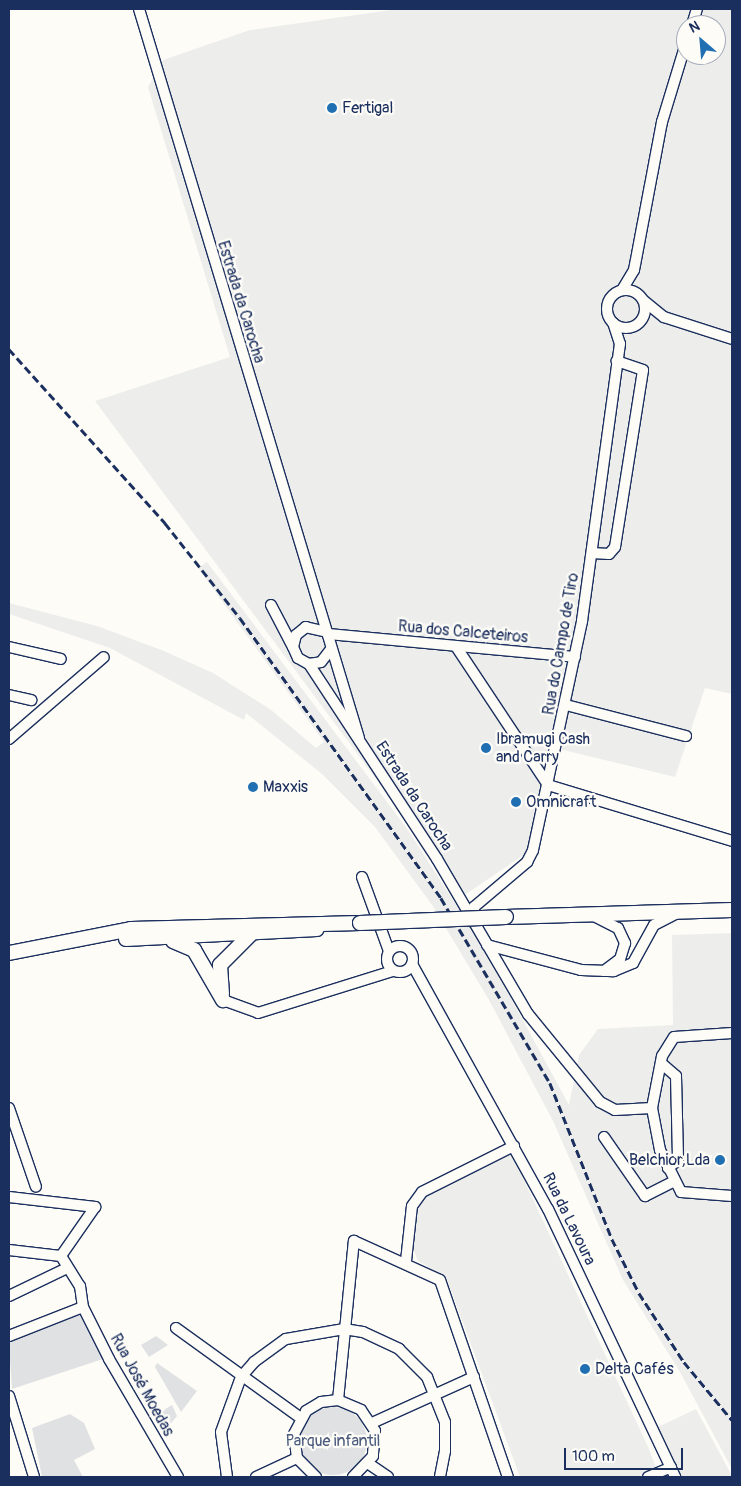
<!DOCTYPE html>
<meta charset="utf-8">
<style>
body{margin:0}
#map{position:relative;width:741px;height:1486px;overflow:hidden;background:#fdfcf7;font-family:Pangolin,sans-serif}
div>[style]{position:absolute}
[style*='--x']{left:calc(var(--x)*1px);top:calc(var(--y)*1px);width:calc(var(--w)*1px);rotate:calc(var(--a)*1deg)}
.built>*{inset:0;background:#edeeec}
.green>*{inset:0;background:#e0e1e3}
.round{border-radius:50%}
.roads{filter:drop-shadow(1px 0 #1b2f5e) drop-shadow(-1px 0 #1b2f5e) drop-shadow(0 1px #1b2f5e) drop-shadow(0 -1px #1b2f5e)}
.minor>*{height:10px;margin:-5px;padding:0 5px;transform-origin:5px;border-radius:5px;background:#fdfcf7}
.minor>.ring{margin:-5px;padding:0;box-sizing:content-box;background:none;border:10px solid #fdfcf7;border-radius:50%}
.major>*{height:14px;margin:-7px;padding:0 7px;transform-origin:7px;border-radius:7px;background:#fdfcf7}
.rail>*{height:2.5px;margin-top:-1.25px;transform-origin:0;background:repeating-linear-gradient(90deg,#1b2f5e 0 8px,transparent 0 12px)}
.bridges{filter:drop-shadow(1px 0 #1b2f5e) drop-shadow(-1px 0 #1b2f5e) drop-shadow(0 1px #1b2f5e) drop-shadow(0 -1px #1b2f5e)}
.major-bridge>*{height:14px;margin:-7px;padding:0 7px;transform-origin:7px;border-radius:7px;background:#fdfcf7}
.dots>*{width:14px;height:14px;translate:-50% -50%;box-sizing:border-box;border:2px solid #fdfcf7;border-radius:50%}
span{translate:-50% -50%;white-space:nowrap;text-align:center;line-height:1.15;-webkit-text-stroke:4.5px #fdfcf7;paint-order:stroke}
.poi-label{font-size:16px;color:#1b2f5e}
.left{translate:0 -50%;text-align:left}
.right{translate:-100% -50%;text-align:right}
.street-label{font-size:16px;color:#1b2f5e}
.park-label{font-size:16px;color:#4c5c7f}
.frame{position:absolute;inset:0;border:10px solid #1b2f5e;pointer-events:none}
.north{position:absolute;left:676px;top:15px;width:50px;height:50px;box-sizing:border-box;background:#fdfcf7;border:1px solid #a3aaba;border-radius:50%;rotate:333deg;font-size:14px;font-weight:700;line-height:20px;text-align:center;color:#1b2f5e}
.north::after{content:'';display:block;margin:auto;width:18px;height:22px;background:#1f6fb2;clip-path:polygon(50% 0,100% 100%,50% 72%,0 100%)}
.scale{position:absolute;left:564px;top:1448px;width:119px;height:22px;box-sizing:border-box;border:2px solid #1b2f5e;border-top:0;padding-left:6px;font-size:15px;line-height:18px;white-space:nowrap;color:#1b2f5e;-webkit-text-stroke:4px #fdfcf7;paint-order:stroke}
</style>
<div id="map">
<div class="built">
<i style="clip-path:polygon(evenodd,398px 9px,732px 9px,732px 694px,705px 688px,675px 777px,555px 748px,528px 852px,463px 896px,95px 401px,230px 357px,148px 87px,163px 60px,250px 30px,398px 9px,686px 25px,716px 25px,716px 55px,686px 55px,686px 25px)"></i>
<i style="clip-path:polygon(207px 562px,408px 830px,482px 945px,569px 1105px,579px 1055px,598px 1029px,673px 1025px,672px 935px,732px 933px,732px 1469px,680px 1372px,623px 1280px,553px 1121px,489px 1000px,432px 905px,375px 827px,322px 774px,246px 713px,244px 720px,110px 648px,9px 614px,9px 603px,97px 626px,164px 651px,213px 673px,270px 709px,316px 748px,324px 742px,198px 568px)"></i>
<i style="clip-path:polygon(512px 1154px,649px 1449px,656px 1468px,637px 1477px,520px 1477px,446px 1277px,418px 1261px,413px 1249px,411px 1229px,423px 1197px)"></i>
<i style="clip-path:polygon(696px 1409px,732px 1476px,732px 1477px,679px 1477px,658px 1427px)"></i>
</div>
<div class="green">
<i style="clip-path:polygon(81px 1313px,103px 1359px,12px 1389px,9px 1342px)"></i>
<i style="clip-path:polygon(156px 1336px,168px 1345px,149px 1357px,141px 1345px)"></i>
<i style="clip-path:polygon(157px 1363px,197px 1391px,181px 1412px,155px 1367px)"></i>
<i style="clip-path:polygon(172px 1405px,177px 1416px,165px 1430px,157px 1414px)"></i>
<i class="round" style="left:299px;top:1407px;width:68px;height:68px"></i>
<i style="clip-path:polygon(70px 1414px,84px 1423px,95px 1449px,74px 1460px,83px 1477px,42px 1477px,32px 1428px)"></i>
</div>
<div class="roads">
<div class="minor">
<i style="--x:139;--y:9;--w:761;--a:73.21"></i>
<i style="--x:692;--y:25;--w:17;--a:-73"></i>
<i class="ring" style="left:607px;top:290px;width:28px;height:28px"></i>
<i style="--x:622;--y:290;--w:23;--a:-59"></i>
<i style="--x:634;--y:270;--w:151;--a:-79.3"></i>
<i style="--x:662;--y:122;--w:83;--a:-73.1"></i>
<i style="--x:644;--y:301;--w:26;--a:39"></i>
<i style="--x:664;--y:317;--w:71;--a:17.9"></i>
<i style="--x:592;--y:553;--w:17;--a:3"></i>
<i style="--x:609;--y:554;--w:9;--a:-49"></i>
<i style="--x:615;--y:547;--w:179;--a:-81"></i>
<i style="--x:643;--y:370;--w:28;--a:-161"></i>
<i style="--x:271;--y:605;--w:47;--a:62.4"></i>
<i style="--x:327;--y:632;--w:22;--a:-167"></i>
<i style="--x:306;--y:627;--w:13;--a:141"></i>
<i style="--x:296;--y:635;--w:12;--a:104"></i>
<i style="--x:293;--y:647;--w:12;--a:66"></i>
<i style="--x:298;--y:658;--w:13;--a:29"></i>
<i style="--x:309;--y:664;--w:12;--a:-9"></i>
<i style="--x:321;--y:662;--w:16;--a:-52"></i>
<i style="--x:328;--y:634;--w:248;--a:5.3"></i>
<i style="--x:9;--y:647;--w:53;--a:13"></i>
<i style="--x:457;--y:648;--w:164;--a:56.4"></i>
<i style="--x:309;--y:664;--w:233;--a:56.7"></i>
<i style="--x:437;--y:859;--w:180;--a:59.6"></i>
<i style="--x:528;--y:1014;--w:114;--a:50.7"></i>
<i style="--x:600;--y:1102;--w:17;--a:28"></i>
<i style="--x:615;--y:1110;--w:37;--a:-3"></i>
<i style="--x:9;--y:695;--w:23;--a:13"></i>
<i style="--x:566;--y:705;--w:124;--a:14.5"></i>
<i style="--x:9;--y:739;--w:125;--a:-40.8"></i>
<i style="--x:548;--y:785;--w:192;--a:16.9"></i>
<i style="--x:362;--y:877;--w:79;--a:70"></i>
<i style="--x:594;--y:916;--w:27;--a:27"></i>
<i style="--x:618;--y:928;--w:17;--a:65"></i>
<i style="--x:625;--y:943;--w:17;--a:107"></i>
<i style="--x:620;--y:959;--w:20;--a:143"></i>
<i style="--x:473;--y:922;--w:15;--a:-86"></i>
<i style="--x:474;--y:907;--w:70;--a:-40.3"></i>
<i style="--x:527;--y:862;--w:13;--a:-63"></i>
<i style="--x:533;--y:850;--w:234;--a:-77.9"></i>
<i style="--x:582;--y:621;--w:280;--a:-82.2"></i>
<i style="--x:620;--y:344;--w:22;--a:-108"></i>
<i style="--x:487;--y:945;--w:97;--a:14.9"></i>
<i style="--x:581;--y:970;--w:33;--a:2"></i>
<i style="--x:614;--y:971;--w:21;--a:-23"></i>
<i style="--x:633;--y:963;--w:43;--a:-61.1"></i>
<i style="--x:654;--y:925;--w:25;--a:-27"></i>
<i class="ring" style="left:387px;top:946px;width:16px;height:16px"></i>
<i style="--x:412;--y:964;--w:280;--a:61"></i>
<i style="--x:548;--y:1209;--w:297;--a:64.6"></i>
<i style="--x:223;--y:1000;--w:37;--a:20"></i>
<i style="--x:258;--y:1013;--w:141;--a:-17.3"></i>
<i style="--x:732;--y:1033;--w:58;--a:176.1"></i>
<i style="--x:674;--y:1037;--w:22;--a:122"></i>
<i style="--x:662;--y:1056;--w:53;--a:100.9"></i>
<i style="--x:652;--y:1108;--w:43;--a:79.2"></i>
<i style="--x:660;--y:1150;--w:47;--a:63.4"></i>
<i style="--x:681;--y:1192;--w:51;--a:4.5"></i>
<i style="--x:661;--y:1063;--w:20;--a:41"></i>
<i style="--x:676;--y:1076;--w:84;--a:88.6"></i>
<i style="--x:678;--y:1160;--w:13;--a:141"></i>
<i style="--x:9;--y:1108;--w:83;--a:71.1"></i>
<i style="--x:604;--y:1137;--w:72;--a:55.2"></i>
<i style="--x:645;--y:1196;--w:31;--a:-27"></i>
<i style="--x:9;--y:1197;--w:87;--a:6.6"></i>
<i style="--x:95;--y:1207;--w:60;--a:124.8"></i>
<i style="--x:9;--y:1250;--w:52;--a:6.6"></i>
<i style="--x:61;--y:1256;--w:36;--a:58"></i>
<i style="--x:80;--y:1286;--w:21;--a:82"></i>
<i style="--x:83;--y:1307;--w:58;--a:63.4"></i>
<i style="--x:109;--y:1359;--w:137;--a:59.7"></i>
<i style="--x:406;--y:1261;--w:55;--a:-83.8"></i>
<i style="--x:412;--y:1206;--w:17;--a:-54"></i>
<i style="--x:422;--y:1192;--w:103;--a:-26.6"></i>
<i style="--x:9;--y:1296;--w:64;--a:-25.8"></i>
<i style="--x:176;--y:1328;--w:154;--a:35.8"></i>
<i style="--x:9;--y:1336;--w:79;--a:-21.4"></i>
<i style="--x:9;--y:1396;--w:85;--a:72.8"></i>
<i style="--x:338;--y:1400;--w:160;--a:-84.3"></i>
<i style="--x:354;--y:1241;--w:94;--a:24.4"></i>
<i style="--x:440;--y:1280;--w:208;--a:71"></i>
<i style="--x:372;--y:1423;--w:112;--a:-24.3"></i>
<i style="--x:369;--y:1464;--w:23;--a:34"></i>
<i style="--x:227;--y:1477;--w:45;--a:-97.6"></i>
<i style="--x:221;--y:1432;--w:59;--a:-70"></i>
<i style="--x:241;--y:1377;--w:20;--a:-49"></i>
<i style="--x:254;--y:1362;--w:39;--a:-36"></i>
<i style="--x:286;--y:1339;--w:59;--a:-9.8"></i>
<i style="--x:344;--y:1329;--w:19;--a:9"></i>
<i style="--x:363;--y:1332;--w:40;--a:25"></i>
<i style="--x:399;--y:1349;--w:40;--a:45"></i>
<i style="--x:427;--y:1377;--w:48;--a:68.2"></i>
<i style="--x:445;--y:1422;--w:29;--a:90"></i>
<i style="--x:445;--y:1451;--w:26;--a:101"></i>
<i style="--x:256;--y:1477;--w:45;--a:-24.9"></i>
<i style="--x:316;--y:1477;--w:27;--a:-135"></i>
<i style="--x:297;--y:1458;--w:24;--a:-97"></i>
<i style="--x:294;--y:1434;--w:26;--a:-62"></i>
<i style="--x:306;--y:1411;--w:17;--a:-31"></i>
<i style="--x:321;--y:1402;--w:17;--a:-7"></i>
<i style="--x:338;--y:1400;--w:25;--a:23"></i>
<i style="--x:361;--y:1410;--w:25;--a:56"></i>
<i style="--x:375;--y:1431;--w:25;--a:95"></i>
<i style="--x:373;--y:1456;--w:29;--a:134"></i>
<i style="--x:648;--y:1477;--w:25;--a:-23"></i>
</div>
<div class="major">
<i style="--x:506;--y:917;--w:226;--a:-1.8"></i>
<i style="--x:126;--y:939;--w:191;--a:-3"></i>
<i style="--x:173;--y:941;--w:23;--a:23"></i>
<i style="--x:194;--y:950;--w:58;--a:59.9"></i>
<i style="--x:9;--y:953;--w:124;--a:-11.1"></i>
<i style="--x:131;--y:929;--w:229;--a:-1.5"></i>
<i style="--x:222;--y:994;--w:29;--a:-94"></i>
<i style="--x:220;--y:965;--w:44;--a:-45"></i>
</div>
</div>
<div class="rail">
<i style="--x:9;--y:349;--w:234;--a:48.1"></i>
<i style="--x:165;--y:523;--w:121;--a:51.7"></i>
<i style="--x:240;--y:618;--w:345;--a:54.3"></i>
<i style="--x:441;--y:898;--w:215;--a:59.5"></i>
<i style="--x:550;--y:1083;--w:168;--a:68.3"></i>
<i style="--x:612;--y:1239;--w:60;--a:63.4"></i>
<i style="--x:639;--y:1293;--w:82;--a:56.9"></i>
<i style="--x:684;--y:1362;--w:75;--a:50.4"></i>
</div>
<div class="bridges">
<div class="major-bridge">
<i style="--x:360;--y:923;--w:146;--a:-2.4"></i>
</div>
</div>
<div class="dots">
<i style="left:332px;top:108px;background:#1f6fb2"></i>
<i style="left:486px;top:748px;background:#1f6fb2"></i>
<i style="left:253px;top:787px;background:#1f6fb2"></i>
<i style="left:516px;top:802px;background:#1f6fb2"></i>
<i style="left:720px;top:1160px;background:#1f6fb2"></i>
<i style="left:585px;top:1369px;background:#1f6fb2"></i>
</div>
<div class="poi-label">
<span class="left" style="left:342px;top:108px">Fertigal</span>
<span class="left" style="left:496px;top:748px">Ibramugi Cash<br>and Carry</span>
<span class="left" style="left:263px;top:787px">Maxxis</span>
<span class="left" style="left:526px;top:802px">Omnicraft</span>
<span class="right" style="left:710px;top:1160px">Belchior,Lda</span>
<span class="left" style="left:595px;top:1369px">Delta Cafés</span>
</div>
<div class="street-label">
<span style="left:241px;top:302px;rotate:73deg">Estrada da Carocha</span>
<span style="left:463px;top:632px;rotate:5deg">Rua dos Calceteiros</span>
<span style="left:561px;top:644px;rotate:-80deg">Rua do Campo de Tiro</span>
<span style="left:414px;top:796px;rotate:57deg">Estrada da Carocha</span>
<span style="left:569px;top:1219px;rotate:64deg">Rua da Lavoura</span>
<span style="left:142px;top:1385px;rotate:61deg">Rua José Moedas</span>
</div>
<div class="park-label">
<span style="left:333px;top:1441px">Parque infantil</span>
</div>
<div class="frame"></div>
<div class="north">N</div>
<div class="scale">100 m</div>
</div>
